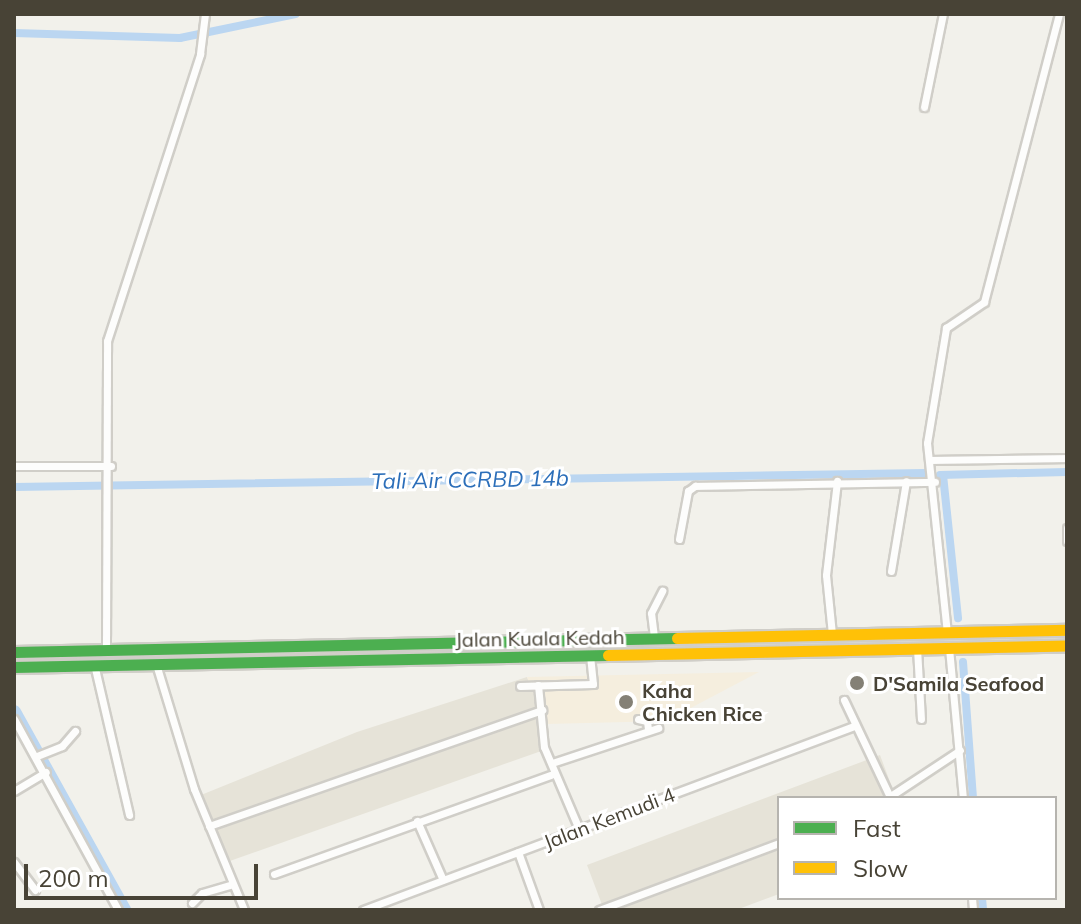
<!DOCTYPE html>
<style>
body{margin:0}
#map{position:relative;width:1081px;height:924px;overflow:hidden;background:#f2f1eb;font-family:Mulish,sans-serif}
div>[style]{position:absolute}
[style*='--x']{left:calc(var(--x)*1px);top:calc(var(--y)*1px);width:calc(var(--w)*1px);rotate:calc(var(--a)*1deg)}
.residential>*{inset:0;background:#e6e3d8}
.commercial>*{inset:0;background:#f5eede}
.canal>*{height:8px;margin:-4px;padding:0 4px;transform-origin:4px;border-radius:4px;background:#bbd6f1}
.river>*{height:14px;margin:-7px;padding:0 7px;transform-origin:7px;border-radius:7px;background:#bbd6f1}
.roads{filter:drop-shadow(2px 0 #d0cec8) drop-shadow(-2px 0 #d0cec8) drop-shadow(0 2px #d0cec8) drop-shadow(0 -2px #d0cec8)}
.street>*{height:7px;margin:-3.5px;padding:0 3.5px;transform-origin:3.5px;border-radius:3.5px;background:#fdfdfc}
.fast>*{height:11px;margin:-5.5px;padding:0 5.5px;transform-origin:5.5px;border-radius:5.5px;background:#4caf50}
.slow>*{height:11px;margin:-5.5px;padding:0 5.5px;transform-origin:5.5px;border-radius:5.5px;background:#ffc107}
.dots>*{width:22px;height:22px;translate:-50% -50%;box-sizing:border-box;border:4px solid #fff;border-radius:50%}
span{translate:-50% -50%;white-space:nowrap;text-align:center;line-height:1.15;-webkit-text-stroke:6px #fff;paint-order:stroke}
.street-label{font-size:20px;color:#484336}
.poi-label{font-size:20px;color:#484336;font-weight:700}
.left{translate:0 -50%;text-align:left}
.water-label{font-size:22px;color:#2b6eb9;font-style:italic}
.frame{position:absolute;inset:0;border:16px solid #484336;pointer-events:none}
.legend{position:absolute;left:777px;top:796px;width:280px;height:104px;box-sizing:border-box;background:#fff;border:2px solid #b6b4af;margin:0;padding:10px 14px;list-style:none;font-size:24px;color:#484336}
.legend li{display:flex;align-items:center;gap:16px;height:40px}
.legend b{width:40px;border:2px solid #b6b4af}
.scale{position:absolute;left:24px;top:864px;width:234px;height:36px;box-sizing:border-box;border:4px solid #484336;border-top:0;padding-left:10px;font-size:24px;line-height:28px;white-space:nowrap;color:#484336;-webkit-text-stroke:6px #fff;paint-order:stroke}
</style>
<div id="map">
<div class="residential">
<i style="clip-path:polygon(527px 677px,546px 724px,547px 749px,227px 862px,201px 795px,357px 732px)"></i>
<i style="clip-path:polygon(880px 755px,896px 798px,779px 798px,779px 894px,736px 910px,604px 910px,587px 865px)"></i>
</div>
<div class="commercial">
<i style="clip-path:polygon(759px 672px,666px 721px,546px 724px,527px 677px)"></i>
</div>
<div class="canal">
<i style="--x:14;--y:33;--w:166;--a:1.7"></i>
<i style="--x:180;--y:38;--w:118;--a:-11.7"></i>
<i style="--x:940;--y:475;--w:127;--a:-1.4"></i>
<i style="--x:943;--y:475;--w:144;--a:84"></i>
<i style="--x:14;--y:487;--w:912;--a:-0.88"></i>
<i style="--x:963;--y:662;--w:136;--a:85.8"></i>
<i style="--x:982;--y:898;--w:12;--a:85"></i>
</div>
<div class="river">
<i style="--x:14;--y:712;--w:227;--a:60.9"></i>
</div>
<div class="roads">
<div class="street">
<i style="--x:924;--y:107;--w:95;--a:-78.5"></i>
<i style="--x:932;--y:460;--w:135;--a:-0.8"></i>
<i style="--x:14;--y:466;--w:97;--a:0"></i>
<i style="--x:1067;--y:528;--w:13;--a:90"></i>
<i style="--x:679;--y:539;--w:49;--a:-79.4"></i>
<i style="--x:688;--y:491;--w:9;--a:-36"></i>
<i style="--x:695;--y:486;--w:240;--a:-1"></i>
<i style="--x:891;--y:571;--w:91;--a:-80.5"></i>
<i style="--x:947;--y:633;--w:191;--a:-96"></i>
<i style="--x:927;--y:443;--w:117;--a:-80.6"></i>
<i style="--x:946;--y:328;--w:46;--a:-34.4"></i>
<i style="--x:984;--y:302;--w:298;--a:-75.4"></i>
<i style="--x:832;--y:634;--w:59;--a:-95.8"></i>
<i style="--x:826;--y:575;--w:95;--a:-83.3"></i>
<i style="--x:654;--y:637;--w:24;--a:-97"></i>
<i style="--x:651;--y:613;--w:25;--a:-63"></i>
<i style="--x:106;--y:648;--w:307;--a:-89.8"></i>
<i style="--x:107;--y:341;--w:302;--a:-72"></i>
<i style="--x:200;--y:54;--w:40;--a:-82.9"></i>
<i style="--x:917;--y:648;--w:71;--a:86.8"></i>
<i style="--x:949;--y:648;--w:151;--a:84.7"></i>
<i style="--x:94;--y:664;--w:155;--a:76.9"></i>
<i style="--x:156;--y:664;--w:131;--a:73.1"></i>
<i style="--x:194;--y:789;--w:131;--a:67.5"></i>
<i style="--x:538;--y:685;--w:62;--a:84.5"></i>
<i style="--x:544;--y:747;--w:89;--a:66.9"></i>
<i style="--x:520;--y:686;--w:73;--a:-1.6"></i>
<i style="--x:593;--y:684;--w:28;--a:-96"></i>
<i style="--x:844;--y:700;--w:107;--a:64.6"></i>
<i style="--x:14;--y:719;--w:217;--a:61.4"></i>
<i style="--x:638;--y:719;--w:9;--a:13"></i>
<i style="--x:647;--y:721;--w:8;--a:83"></i>
<i style="--x:37;--y:756;--w:27;--a:-22"></i>
<i style="--x:62;--y:746;--w:20;--a:-49"></i>
<i style="--x:552;--y:763;--w:112;--a:-18.3"></i>
<i style="--x:14;--y:791;--w:37;--a:-31"></i>
<i style="--x:889;--y:797;--w:85;--a:-33.5"></i>
<i style="--x:417;--y:821;--w:64;--a:66.2"></i>
<i style="--x:209;--y:826;--w:353;--a:-19.2"></i>
<i style="--x:518;--y:852;--w:62;--a:70.1"></i>
<i style="--x:14;--y:862;--w:35;--a:53"></i>
<i style="--x:274;--y:874;--w:294;--a:-19.7"></i>
<i style="--x:972;--y:898;--w:12;--a:85"></i>
<i style="--x:192;--y:903;--w:14;--a:-45"></i>
<i style="--x:202;--y:893;--w:32;--a:-16"></i>
<i style="--x:363;--y:910;--w:524;--a:-20.54"></i>
<i style="--x:599;--y:910;--w:192;--a:-20.4"></i>
</div>
<div class="fast">
<i style="--x:14;--y:652;--w:663;--a:-1.21"></i>
<i style="--x:14;--y:667;--w:594;--a:-1.16"></i>
</div>
<div class="slow">
<i style="--x:677;--y:638;--w:390;--a:-1.2"></i>
<i style="--x:608;--y:655;--w:459;--a:-1.2"></i>
</div>
</div>
<div class="dots">
<i style="left:857px;top:683px;background:#848075"></i>
<i style="left:626px;top:702px;background:#848075"></i>
</div>
<div class="street-label">
<span style="left:540px;top:638px;rotate:-1deg">Jalan Kuala Kedah</span>
<span style="left:609px;top:818px;rotate:-21deg">Jalan Kemudi 4</span>
</div>
<div class="poi-label">
<span class="left" style="left:873px;top:683px">D'Samila Seafood</span>
<span class="left" style="left:642px;top:702px">Kaha<br>Chicken Rice</span>
</div>
<div class="water-label">
<span style="left:470px;top:480px;rotate:-1deg">Tali Air CCRBD 14b</span>
</div>
<div class="frame"></div>
<ul class="legend">
<li><b style="height:10px;background:#4caf50"></b>Fast</li>
<li><b style="height:10px;background:#ffc107"></b>Slow</li>
</ul>
<div class="scale">200 m</div>
</div>
